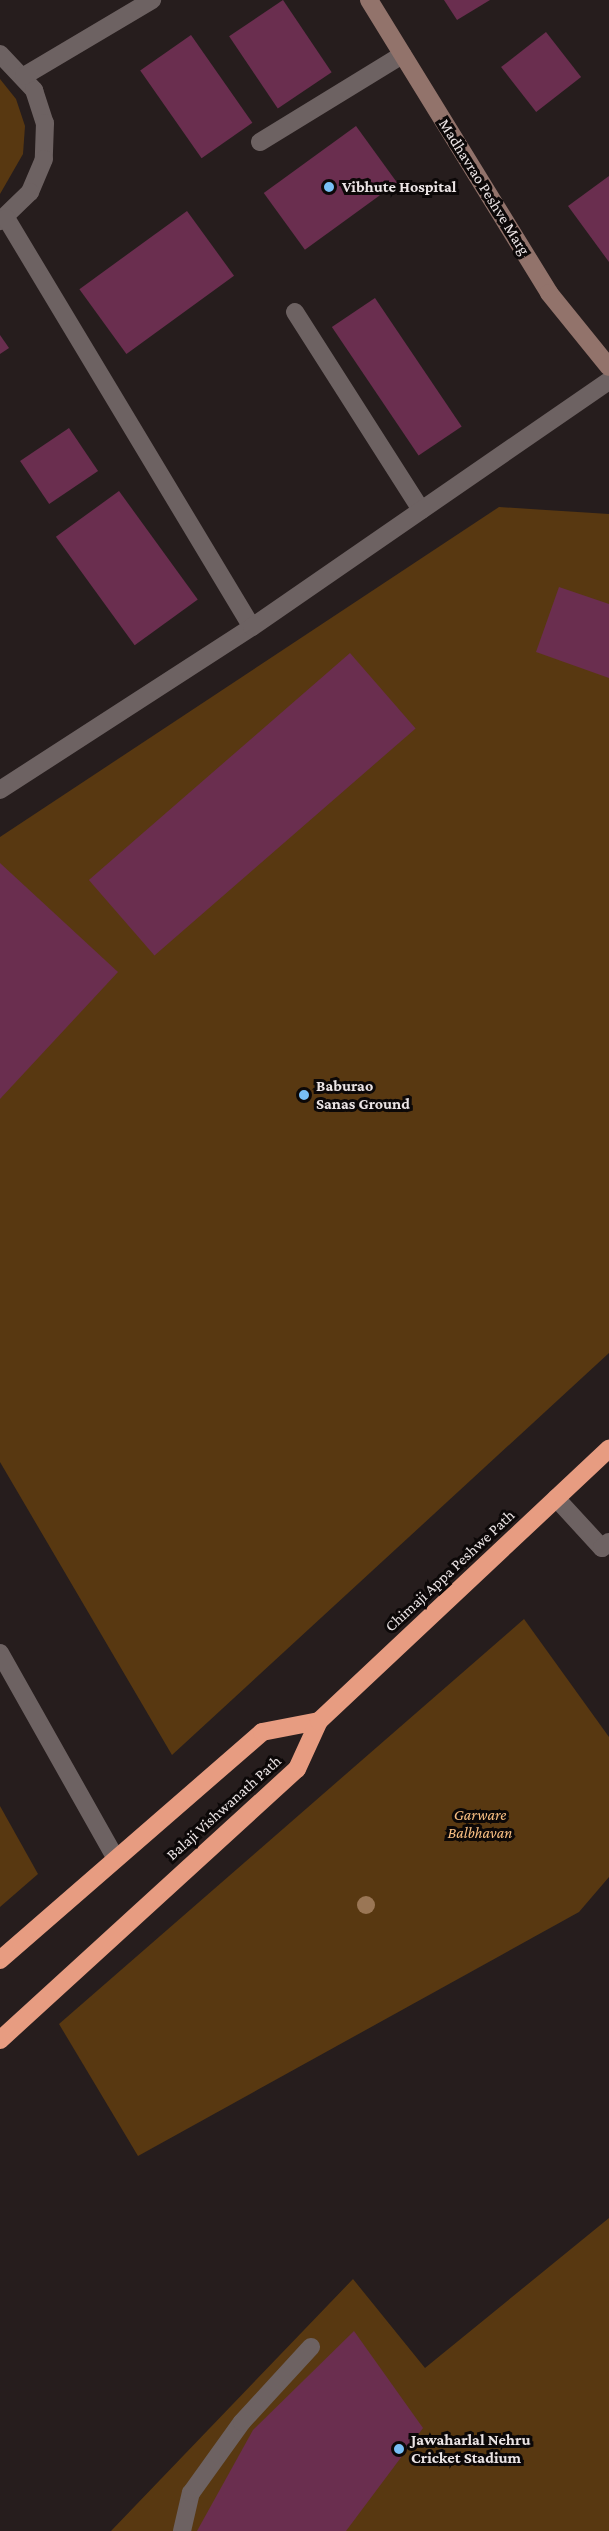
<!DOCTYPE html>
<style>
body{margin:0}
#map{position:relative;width:609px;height:2531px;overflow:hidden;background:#261d1d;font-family:"Crimson Pro",serif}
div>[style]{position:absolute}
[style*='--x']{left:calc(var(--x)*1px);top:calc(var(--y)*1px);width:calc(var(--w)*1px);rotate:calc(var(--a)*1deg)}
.green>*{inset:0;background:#583811}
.building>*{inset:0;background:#6a2e4f;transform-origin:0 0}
.lane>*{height:18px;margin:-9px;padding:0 9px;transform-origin:9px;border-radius:9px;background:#6d6262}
.street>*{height:18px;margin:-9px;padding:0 9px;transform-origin:9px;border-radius:9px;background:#6d6262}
.secondary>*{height:18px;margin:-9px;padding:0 9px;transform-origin:9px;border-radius:9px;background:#92736b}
.highway>*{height:18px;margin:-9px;padding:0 9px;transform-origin:9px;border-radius:9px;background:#e79c81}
.trees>*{width:18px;height:18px;margin:-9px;border-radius:50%;background:#9a7655}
.dots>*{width:16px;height:16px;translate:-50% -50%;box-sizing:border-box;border:3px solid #0c0808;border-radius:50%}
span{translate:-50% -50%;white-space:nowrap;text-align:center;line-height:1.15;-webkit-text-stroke:6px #0c0808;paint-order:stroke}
.poi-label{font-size:16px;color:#ebe4e5;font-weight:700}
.left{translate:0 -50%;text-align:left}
.street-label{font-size:16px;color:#ebe4e5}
.park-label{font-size:16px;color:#f8be82;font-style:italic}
</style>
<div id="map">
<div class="green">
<i style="clip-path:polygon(0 79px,16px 99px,25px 126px,23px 154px,0 194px)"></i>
<i style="clip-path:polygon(499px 507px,609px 514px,609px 1353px,172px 1755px,0 1462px,0 837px)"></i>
<i style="clip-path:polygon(524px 1619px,609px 1737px,609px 1877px,579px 1912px,138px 2156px,59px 2024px)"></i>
<i style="clip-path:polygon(0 1806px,38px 1874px,0 1907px)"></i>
<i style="clip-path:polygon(609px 2218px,609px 2531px,111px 2531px,353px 2279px,425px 2368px)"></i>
</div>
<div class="building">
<i style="left:283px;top:0;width:87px;height:65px;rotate:56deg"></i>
<i style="clip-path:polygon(444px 0,490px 0,457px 20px)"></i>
<i style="left:546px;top:32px;width:57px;height:57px;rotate:52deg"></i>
<i style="left:191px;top:35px;width:107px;height:62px;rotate:55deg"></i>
<i style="left:356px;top:126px;width:70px;height:114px;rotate:54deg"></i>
<i style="clip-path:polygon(609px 176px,609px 262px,568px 206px)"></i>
<i style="left:187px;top:211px;width:80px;height:133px;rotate:54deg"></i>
<i style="left:375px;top:298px;width:155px;height:52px;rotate:56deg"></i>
<i style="clip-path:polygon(0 335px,9px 348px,0 354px)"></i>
<i style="left:69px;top:428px;width:52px;height:59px;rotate:56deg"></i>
<i style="left:119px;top:491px;width:134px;height:78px;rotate:54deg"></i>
<i style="clip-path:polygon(559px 587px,609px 604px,609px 678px,536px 652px)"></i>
<i style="left:350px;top:653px;width:100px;height:346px;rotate:49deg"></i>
<i style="clip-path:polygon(0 863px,118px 972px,0 1099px)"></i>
<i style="clip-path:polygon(354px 2331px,423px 2428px,346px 2531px,197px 2531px,253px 2430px)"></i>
</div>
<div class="lane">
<i style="--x:260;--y:142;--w:167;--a:-31.5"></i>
<i style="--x:295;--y:312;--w:235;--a:57.5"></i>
<i style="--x:556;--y:1498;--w:68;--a:47.4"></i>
<i style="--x:602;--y:1548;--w:9;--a:-41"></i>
<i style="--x:182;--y:2531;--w:39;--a:-77"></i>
<i style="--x:191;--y:2493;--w:87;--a:-54.3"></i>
<i style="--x:242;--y:2422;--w:102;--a:-47.4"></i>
</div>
<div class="street">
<i style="--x:0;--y:54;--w:50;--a:46.6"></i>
<i style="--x:34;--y:90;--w:35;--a:72"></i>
<i style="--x:45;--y:123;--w:36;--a:92"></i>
<i style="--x:44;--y:159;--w:36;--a:113"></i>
<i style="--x:30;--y:192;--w:42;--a:136"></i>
<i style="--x:24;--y:76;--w:149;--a:-30.7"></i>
<i style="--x:6;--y:218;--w:477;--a:59"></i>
<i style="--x:0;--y:790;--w:300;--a:-32.9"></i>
<i style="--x:252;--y:627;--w:434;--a:-34.6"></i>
<i style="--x:0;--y:1653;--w:236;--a:60.6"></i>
</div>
<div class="secondary">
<i style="--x:369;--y:0;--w:344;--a:58.4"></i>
<i style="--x:549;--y:293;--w:95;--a:51"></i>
</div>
<div class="highway">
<i style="--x:0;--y:1960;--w:347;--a:-41"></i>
<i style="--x:262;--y:1732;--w:58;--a:-10.9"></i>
<i style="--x:0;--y:2040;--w:402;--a:-42.4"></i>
<i style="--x:297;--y:1769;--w:53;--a:-65.4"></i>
<i style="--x:319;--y:1721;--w:398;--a:-43.2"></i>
</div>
<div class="trees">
<i style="left:366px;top:1905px"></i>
</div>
<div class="dots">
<i style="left:329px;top:187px;background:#78bff7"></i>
<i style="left:304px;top:1095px;background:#78bff7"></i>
<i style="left:399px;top:2449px;background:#78bff7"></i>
</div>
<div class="poi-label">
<span class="left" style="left:342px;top:187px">Vibhute Hospital</span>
<span class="left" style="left:316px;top:1095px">Baburao<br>Sanas Ground</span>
<span class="left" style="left:411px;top:2449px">Jawaharlal Nehru<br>Cricket Stadium</span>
</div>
<div class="street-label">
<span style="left:484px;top:187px;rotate:58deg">Madhavrao Peshve Marg</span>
<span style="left:450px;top:1571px;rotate:-43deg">Chimaji Appa Peshwe Path</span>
<span style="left:224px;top:1808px;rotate:-42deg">Balaji Vishwanath Path</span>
</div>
<div class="park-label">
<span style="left:480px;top:1824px">Garware<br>Balbhavan</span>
</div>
</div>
